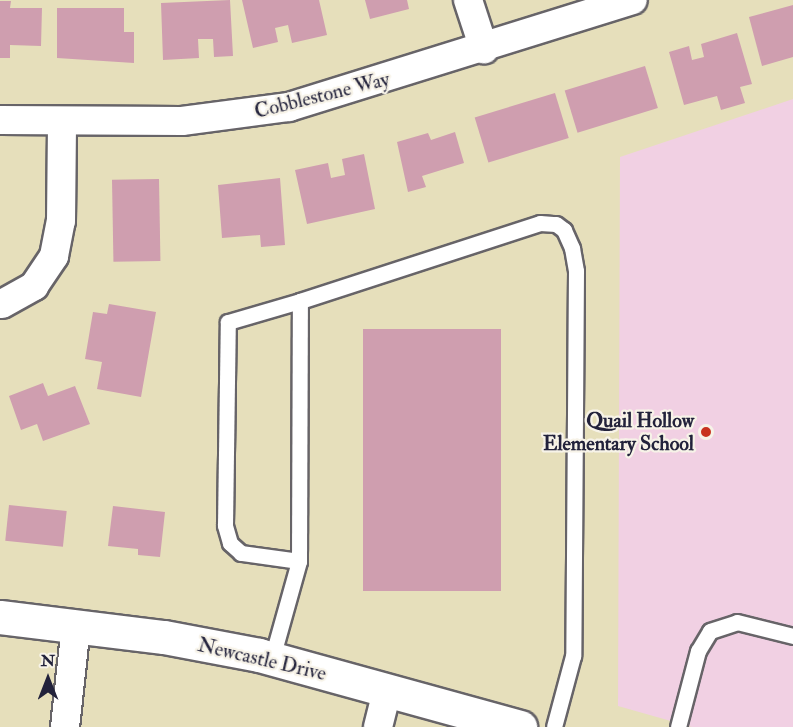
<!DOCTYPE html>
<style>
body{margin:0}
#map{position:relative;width:793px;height:727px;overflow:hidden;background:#e6dfbb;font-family:"IM FELL Double Pica",serif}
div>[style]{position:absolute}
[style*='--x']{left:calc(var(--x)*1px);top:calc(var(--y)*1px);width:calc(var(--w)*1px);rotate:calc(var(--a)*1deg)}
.built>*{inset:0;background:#f1d0e3}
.building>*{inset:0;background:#cf9eaf;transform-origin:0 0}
.roads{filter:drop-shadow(2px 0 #676468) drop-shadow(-2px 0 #676468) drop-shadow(0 2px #676468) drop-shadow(0 -2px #676468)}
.service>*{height:15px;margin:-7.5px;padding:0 7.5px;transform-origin:7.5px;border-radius:7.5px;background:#fff}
.minor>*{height:28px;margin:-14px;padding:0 14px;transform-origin:14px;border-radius:14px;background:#fff}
.tertiary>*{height:33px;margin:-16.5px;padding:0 16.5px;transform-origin:16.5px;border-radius:16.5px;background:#fff}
.dots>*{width:16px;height:16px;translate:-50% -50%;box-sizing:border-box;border:3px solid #f7f3e8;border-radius:50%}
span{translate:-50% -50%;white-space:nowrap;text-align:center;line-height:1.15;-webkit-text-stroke:4.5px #f7f3e8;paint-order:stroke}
.street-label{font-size:20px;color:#22223b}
.poi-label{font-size:20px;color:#22223b;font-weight:700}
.right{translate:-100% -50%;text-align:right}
.north{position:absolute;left:18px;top:649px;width:60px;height:60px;-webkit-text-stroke:4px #f7f3e8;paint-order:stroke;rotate:0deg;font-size:16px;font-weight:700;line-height:24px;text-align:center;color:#22223b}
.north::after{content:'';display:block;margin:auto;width:21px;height:27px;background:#22223b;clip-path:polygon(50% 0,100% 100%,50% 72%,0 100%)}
</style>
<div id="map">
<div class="built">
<i style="clip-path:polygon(793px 99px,793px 727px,692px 727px,618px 706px,620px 157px)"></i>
</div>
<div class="building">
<i style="clip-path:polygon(230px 0,233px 56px,214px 57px,213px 39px,198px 39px,199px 58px,163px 60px,161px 3px)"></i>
<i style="clip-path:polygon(242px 0,319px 0,327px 35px,292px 43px,288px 25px,275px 28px,278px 42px,253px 48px)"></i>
<i style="clip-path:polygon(365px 0,407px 0,409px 9px,370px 19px)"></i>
<i style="clip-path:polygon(0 1px,11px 1px,10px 8px,42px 8px,41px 46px,10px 45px,10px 58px,0 58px)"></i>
<i style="clip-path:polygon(793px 5px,793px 57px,762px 66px,749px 17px)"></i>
<i style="clip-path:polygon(57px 8px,124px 8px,124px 32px,134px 32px,134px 63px,57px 58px)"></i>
<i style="clip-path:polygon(737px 33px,752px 84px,740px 87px,745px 103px,721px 110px,717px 96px,684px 105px,669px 52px,689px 46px,692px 60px,704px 57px,701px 44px)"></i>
<i style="left:645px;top:66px;width:44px;height:84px;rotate:73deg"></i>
<i style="left:555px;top:93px;width:47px;height:84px;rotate:73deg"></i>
<i style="clip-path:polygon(455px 132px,464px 163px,422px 176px,426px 187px,408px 192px,397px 142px,428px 133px,431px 140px)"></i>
<i style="clip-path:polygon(364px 154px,375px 209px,307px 224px,295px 170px,328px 163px,331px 178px,345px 175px,342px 159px)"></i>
<i style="clip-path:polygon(280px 178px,285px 245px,261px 247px,260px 235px,222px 238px,218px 185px)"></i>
<i style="left:159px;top:179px;width:82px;height:47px;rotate:89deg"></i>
<i style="clip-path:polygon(109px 304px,156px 312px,141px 397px,97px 389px,102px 362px,85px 359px,93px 312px,107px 314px)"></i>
<i style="left:363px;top:329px;width:138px;height:262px"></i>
<i style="clip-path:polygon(43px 383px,48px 396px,75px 386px,90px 424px,43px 441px,37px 424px,21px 430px,9px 396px)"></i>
<i style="left:9px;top:505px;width:58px;height:36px;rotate:6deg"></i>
<i style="clip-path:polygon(113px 506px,165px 512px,160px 557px,138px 555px,138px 549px,108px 546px)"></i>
</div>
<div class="roads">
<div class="service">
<i style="--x:299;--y:561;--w:59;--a:-172.1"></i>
<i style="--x:241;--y:553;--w:15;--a:-138"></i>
<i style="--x:230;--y:543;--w:19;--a:-106"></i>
<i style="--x:225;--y:525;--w:203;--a:-89.2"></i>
<i style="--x:228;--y:322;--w:75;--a:-16.3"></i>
<i style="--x:272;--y:658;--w:101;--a:-74.4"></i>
<i style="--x:299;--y:561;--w:260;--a:-89.8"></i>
<i style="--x:300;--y:301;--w:252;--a:-18"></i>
<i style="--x:540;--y:223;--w:16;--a:4"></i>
<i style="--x:556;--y:224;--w:10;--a:37"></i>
<i style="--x:564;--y:230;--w:20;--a:66"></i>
<i style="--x:572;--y:248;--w:23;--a:80"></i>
<i style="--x:576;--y:271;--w:385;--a:90.4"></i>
<i style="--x:573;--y:656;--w:73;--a:105"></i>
<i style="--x:678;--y:727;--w:79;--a:-75.3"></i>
<i style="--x:698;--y:651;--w:23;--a:-59"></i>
<i style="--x:710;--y:631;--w:28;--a:-18"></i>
<i style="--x:737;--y:622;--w:58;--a:14"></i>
</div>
<div class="minor">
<i style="--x:468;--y:0;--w:52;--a:71.9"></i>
<i style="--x:0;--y:120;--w:182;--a:0.3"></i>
<i style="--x:182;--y:121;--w:108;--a:-7.5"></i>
<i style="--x:289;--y:107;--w:360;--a:-17.3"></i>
<i style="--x:2;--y:304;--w:37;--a:-29"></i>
<i style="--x:34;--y:286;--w:36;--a:-56"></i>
<i style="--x:54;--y:256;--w:36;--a:-79"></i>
<i style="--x:61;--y:221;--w:100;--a:-89.4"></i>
<i style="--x:65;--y:727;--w:103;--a:-83.8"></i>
<i style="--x:378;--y:727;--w:38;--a:-76"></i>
</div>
<div class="tertiary">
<i style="--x:0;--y:617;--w:165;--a:7"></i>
<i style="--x:164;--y:637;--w:97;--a:10.7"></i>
<i style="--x:259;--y:655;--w:271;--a:15.4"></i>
</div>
</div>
<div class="dots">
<i style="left:706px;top:432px;background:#c8321e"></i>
</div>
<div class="street-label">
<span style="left:322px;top:95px;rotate:-14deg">Cobblestone Way</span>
<span style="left:262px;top:659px;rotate:13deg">Newcastle Drive</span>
</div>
<div class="poi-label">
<span class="right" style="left:694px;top:432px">Quail Hollow<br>Elementary School</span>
</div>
<div class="north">N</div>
</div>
